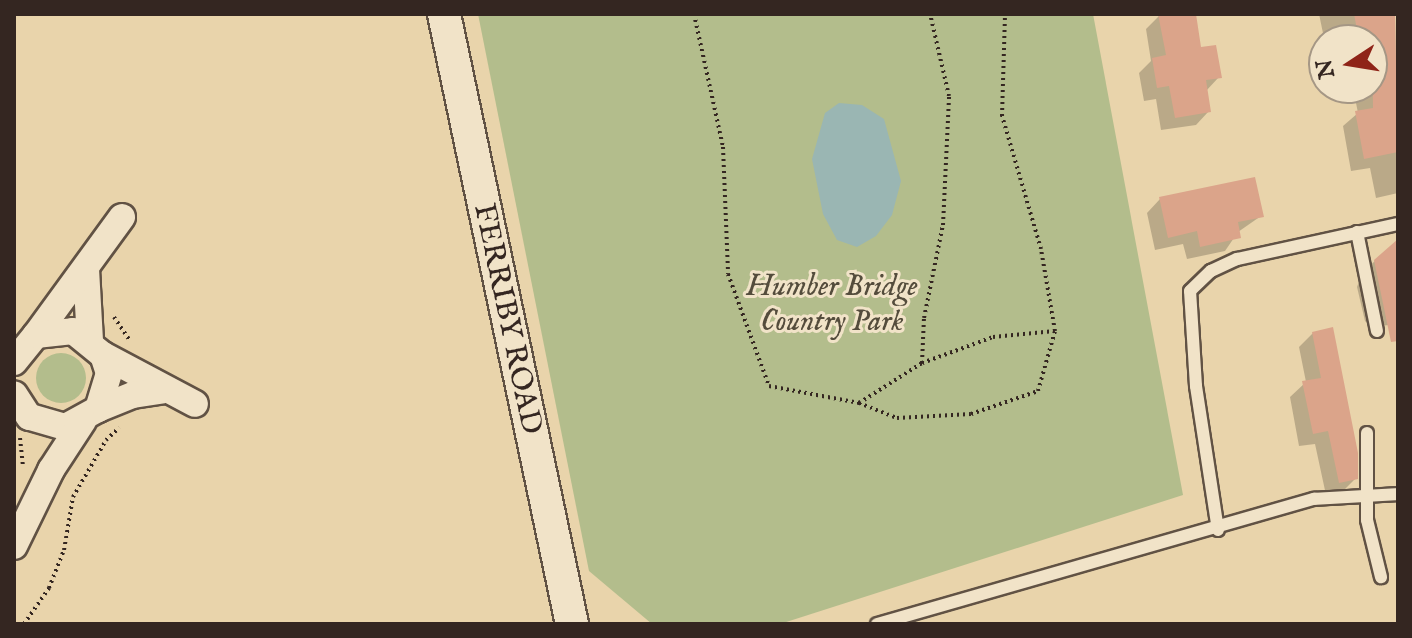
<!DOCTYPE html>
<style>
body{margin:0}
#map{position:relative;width:1412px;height:638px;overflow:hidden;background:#e9d4ab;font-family:"IM FELL English",serif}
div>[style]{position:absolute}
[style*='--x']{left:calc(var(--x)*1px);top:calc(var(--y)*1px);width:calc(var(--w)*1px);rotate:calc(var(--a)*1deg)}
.green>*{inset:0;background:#b3bd8c}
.round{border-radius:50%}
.water>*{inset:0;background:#9ab6b3}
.shadow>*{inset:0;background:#0003}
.building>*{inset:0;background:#dba48a}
.path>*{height:4px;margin-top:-2px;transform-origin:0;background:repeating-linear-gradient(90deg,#342621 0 2px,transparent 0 6px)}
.roads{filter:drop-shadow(2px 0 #615244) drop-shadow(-2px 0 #615244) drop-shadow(0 2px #615244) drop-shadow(0 -2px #615244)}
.service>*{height:12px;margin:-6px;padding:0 6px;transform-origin:6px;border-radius:6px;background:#f1e3c8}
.minor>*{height:26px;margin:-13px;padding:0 13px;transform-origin:13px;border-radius:13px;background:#f1e3c8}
.tertiary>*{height:32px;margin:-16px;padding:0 16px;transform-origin:16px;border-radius:16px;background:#f1e3c8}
span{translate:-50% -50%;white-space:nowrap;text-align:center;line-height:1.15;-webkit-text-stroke:6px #f1e3c8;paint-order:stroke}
.park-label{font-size:30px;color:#544c3c;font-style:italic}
.street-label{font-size:30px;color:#342621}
.frame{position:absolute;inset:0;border:16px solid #342621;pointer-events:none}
.north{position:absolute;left:1308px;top:24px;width:80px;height:80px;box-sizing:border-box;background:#f1e3c8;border:2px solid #a59785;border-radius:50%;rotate:258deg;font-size:22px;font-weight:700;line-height:32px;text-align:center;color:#342621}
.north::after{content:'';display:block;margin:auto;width:28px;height:36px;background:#8f2418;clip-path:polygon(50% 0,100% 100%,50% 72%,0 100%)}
</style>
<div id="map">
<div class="green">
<i style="clip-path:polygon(478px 14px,1093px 14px,1183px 495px,780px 624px,652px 624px,589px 571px)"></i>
<i class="round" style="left:36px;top:353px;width:50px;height:50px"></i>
</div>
<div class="water">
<i style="clip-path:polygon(839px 103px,862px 105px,884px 119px,901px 181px,892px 215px,876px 236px,857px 247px,837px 240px,823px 214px,812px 159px,825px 113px)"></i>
</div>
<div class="shadow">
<i style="clip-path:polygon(1194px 14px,1200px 50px,1219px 77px,1206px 91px,1209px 111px,1196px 125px,1161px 130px,1156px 99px,1144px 101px,1139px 73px,1151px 61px,1146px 29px,1159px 16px)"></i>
<i style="clip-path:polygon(1319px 14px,1395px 14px,1398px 193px,1376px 198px,1370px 168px,1351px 171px,1343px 126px,1358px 113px,1353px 88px,1372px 88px,1372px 40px,1344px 40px,1342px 34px,1324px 38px)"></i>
<i style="clip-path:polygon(1160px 199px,1261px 216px,1238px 232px,1225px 251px,1187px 259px,1183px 244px,1155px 250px,1147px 213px)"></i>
<i style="clip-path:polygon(1391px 246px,1398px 247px,1398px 324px,1371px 327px,1365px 321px,1357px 287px,1362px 273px)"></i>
<i style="clip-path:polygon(1313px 333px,1356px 478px,1342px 492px,1326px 495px,1315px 444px,1299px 446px,1290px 397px,1306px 382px,1299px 347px)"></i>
</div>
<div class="building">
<i style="clip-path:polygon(1158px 14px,1196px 14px,1201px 47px,1216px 45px,1222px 78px,1206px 80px,1211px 112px,1175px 118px,1169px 86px,1157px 88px,1152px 58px,1166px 55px)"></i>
<i style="clip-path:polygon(1354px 14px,1395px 14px,1398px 152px,1364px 159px,1355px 111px,1373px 108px,1372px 40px,1359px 40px)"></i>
<i style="clip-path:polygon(1255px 177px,1264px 217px,1238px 222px,1241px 238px,1200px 247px,1197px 231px,1168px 238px,1159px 197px)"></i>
<i style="clip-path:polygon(1398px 239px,1398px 341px,1391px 342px,1374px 260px)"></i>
<i style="clip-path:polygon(1333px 327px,1358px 453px,1358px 479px,1339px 483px,1328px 431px,1313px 434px,1302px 381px,1321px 378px,1312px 332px)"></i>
</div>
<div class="path">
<i style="--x:694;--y:14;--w:136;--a:77.7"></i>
<i style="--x:723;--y:147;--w:127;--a:87.7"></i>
<i style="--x:728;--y:274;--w:119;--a:69.9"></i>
<i style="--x:769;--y:386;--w:92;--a:10.7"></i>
<i style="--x:859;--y:403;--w:41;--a:21.5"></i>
<i style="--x:897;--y:418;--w:74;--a:-3.1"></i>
<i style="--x:971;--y:414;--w:71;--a:-18.9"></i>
<i style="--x:1038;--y:391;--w:62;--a:-74.2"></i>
<i style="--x:1055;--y:331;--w:83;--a:-99.7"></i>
<i style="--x:1041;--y:249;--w:139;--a:-106.3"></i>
<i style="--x:1002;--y:116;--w:102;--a:-88.3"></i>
<i style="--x:114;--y:317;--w:27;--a:56"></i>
<i style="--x:922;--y:363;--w:76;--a:-20.1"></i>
<i style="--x:993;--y:337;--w:62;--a:-5.5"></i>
<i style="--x:859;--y:403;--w:75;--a:-32.4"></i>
<i style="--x:922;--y:363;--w:45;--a:-87.5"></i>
<i style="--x:924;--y:318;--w:95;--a:-78.5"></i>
<i style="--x:943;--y:225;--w:129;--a:-87.3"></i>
<i style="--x:949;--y:96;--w:84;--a:-103"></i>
<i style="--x:20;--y:438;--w:30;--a:84"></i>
<i style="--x:24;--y:624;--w:44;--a:-55.2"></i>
<i style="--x:49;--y:588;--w:41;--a:-68.5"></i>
<i style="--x:64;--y:550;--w:54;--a:-80.4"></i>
<i style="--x:73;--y:497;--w:66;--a:-59.9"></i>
<i style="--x:106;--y:440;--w:18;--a:-43"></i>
</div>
<div class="roads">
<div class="service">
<i style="--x:1357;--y:232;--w:101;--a:78.6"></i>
<i style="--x:1367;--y:433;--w:87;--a:90"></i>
<i style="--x:1367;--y:520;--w:59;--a:76.2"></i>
<i style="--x:1218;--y:530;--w:146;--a:-98.7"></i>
<i style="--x:1196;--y:386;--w:95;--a:-93.6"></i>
<i style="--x:1190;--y:291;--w:29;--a:-44"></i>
<i style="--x:1211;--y:271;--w:29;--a:-25"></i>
<i style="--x:1237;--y:259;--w:165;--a:-12.3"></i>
<i style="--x:877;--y:624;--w:455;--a:-16"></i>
<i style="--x:1314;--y:499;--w:84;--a:-3.4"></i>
</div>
<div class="minor">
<i style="--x:86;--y:269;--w:71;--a:86.8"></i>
<i style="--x:36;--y:335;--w:146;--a:-53.9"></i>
<i style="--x:103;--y:355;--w:104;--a:28"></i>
<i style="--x:14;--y:362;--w:35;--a:-51"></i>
<i style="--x:36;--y:335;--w:37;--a:-6"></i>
<i style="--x:73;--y:331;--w:38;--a:39"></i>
<i style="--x:103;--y:355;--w:19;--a:72"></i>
<i style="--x:109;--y:373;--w:38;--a:107"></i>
<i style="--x:98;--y:409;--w:38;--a:151"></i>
<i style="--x:65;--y:427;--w:37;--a:-164"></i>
<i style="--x:29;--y:417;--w:27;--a:-123"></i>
<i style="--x:98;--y:409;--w:38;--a:-22"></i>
<i style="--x:133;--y:395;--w:30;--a:-9"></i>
<i style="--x:14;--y:546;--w:85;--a:-64"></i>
<i style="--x:51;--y:470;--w:59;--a:-56.9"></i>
</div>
<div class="tertiary">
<i style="--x:444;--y:14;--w:623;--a:78.15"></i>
</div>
</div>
<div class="park-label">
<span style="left:832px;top:304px">Humber Bridge<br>Country Park</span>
</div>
<div class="street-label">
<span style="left:507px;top:319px;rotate:78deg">FERRIBY ROAD</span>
</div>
<div class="frame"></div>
<div class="north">N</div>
</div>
